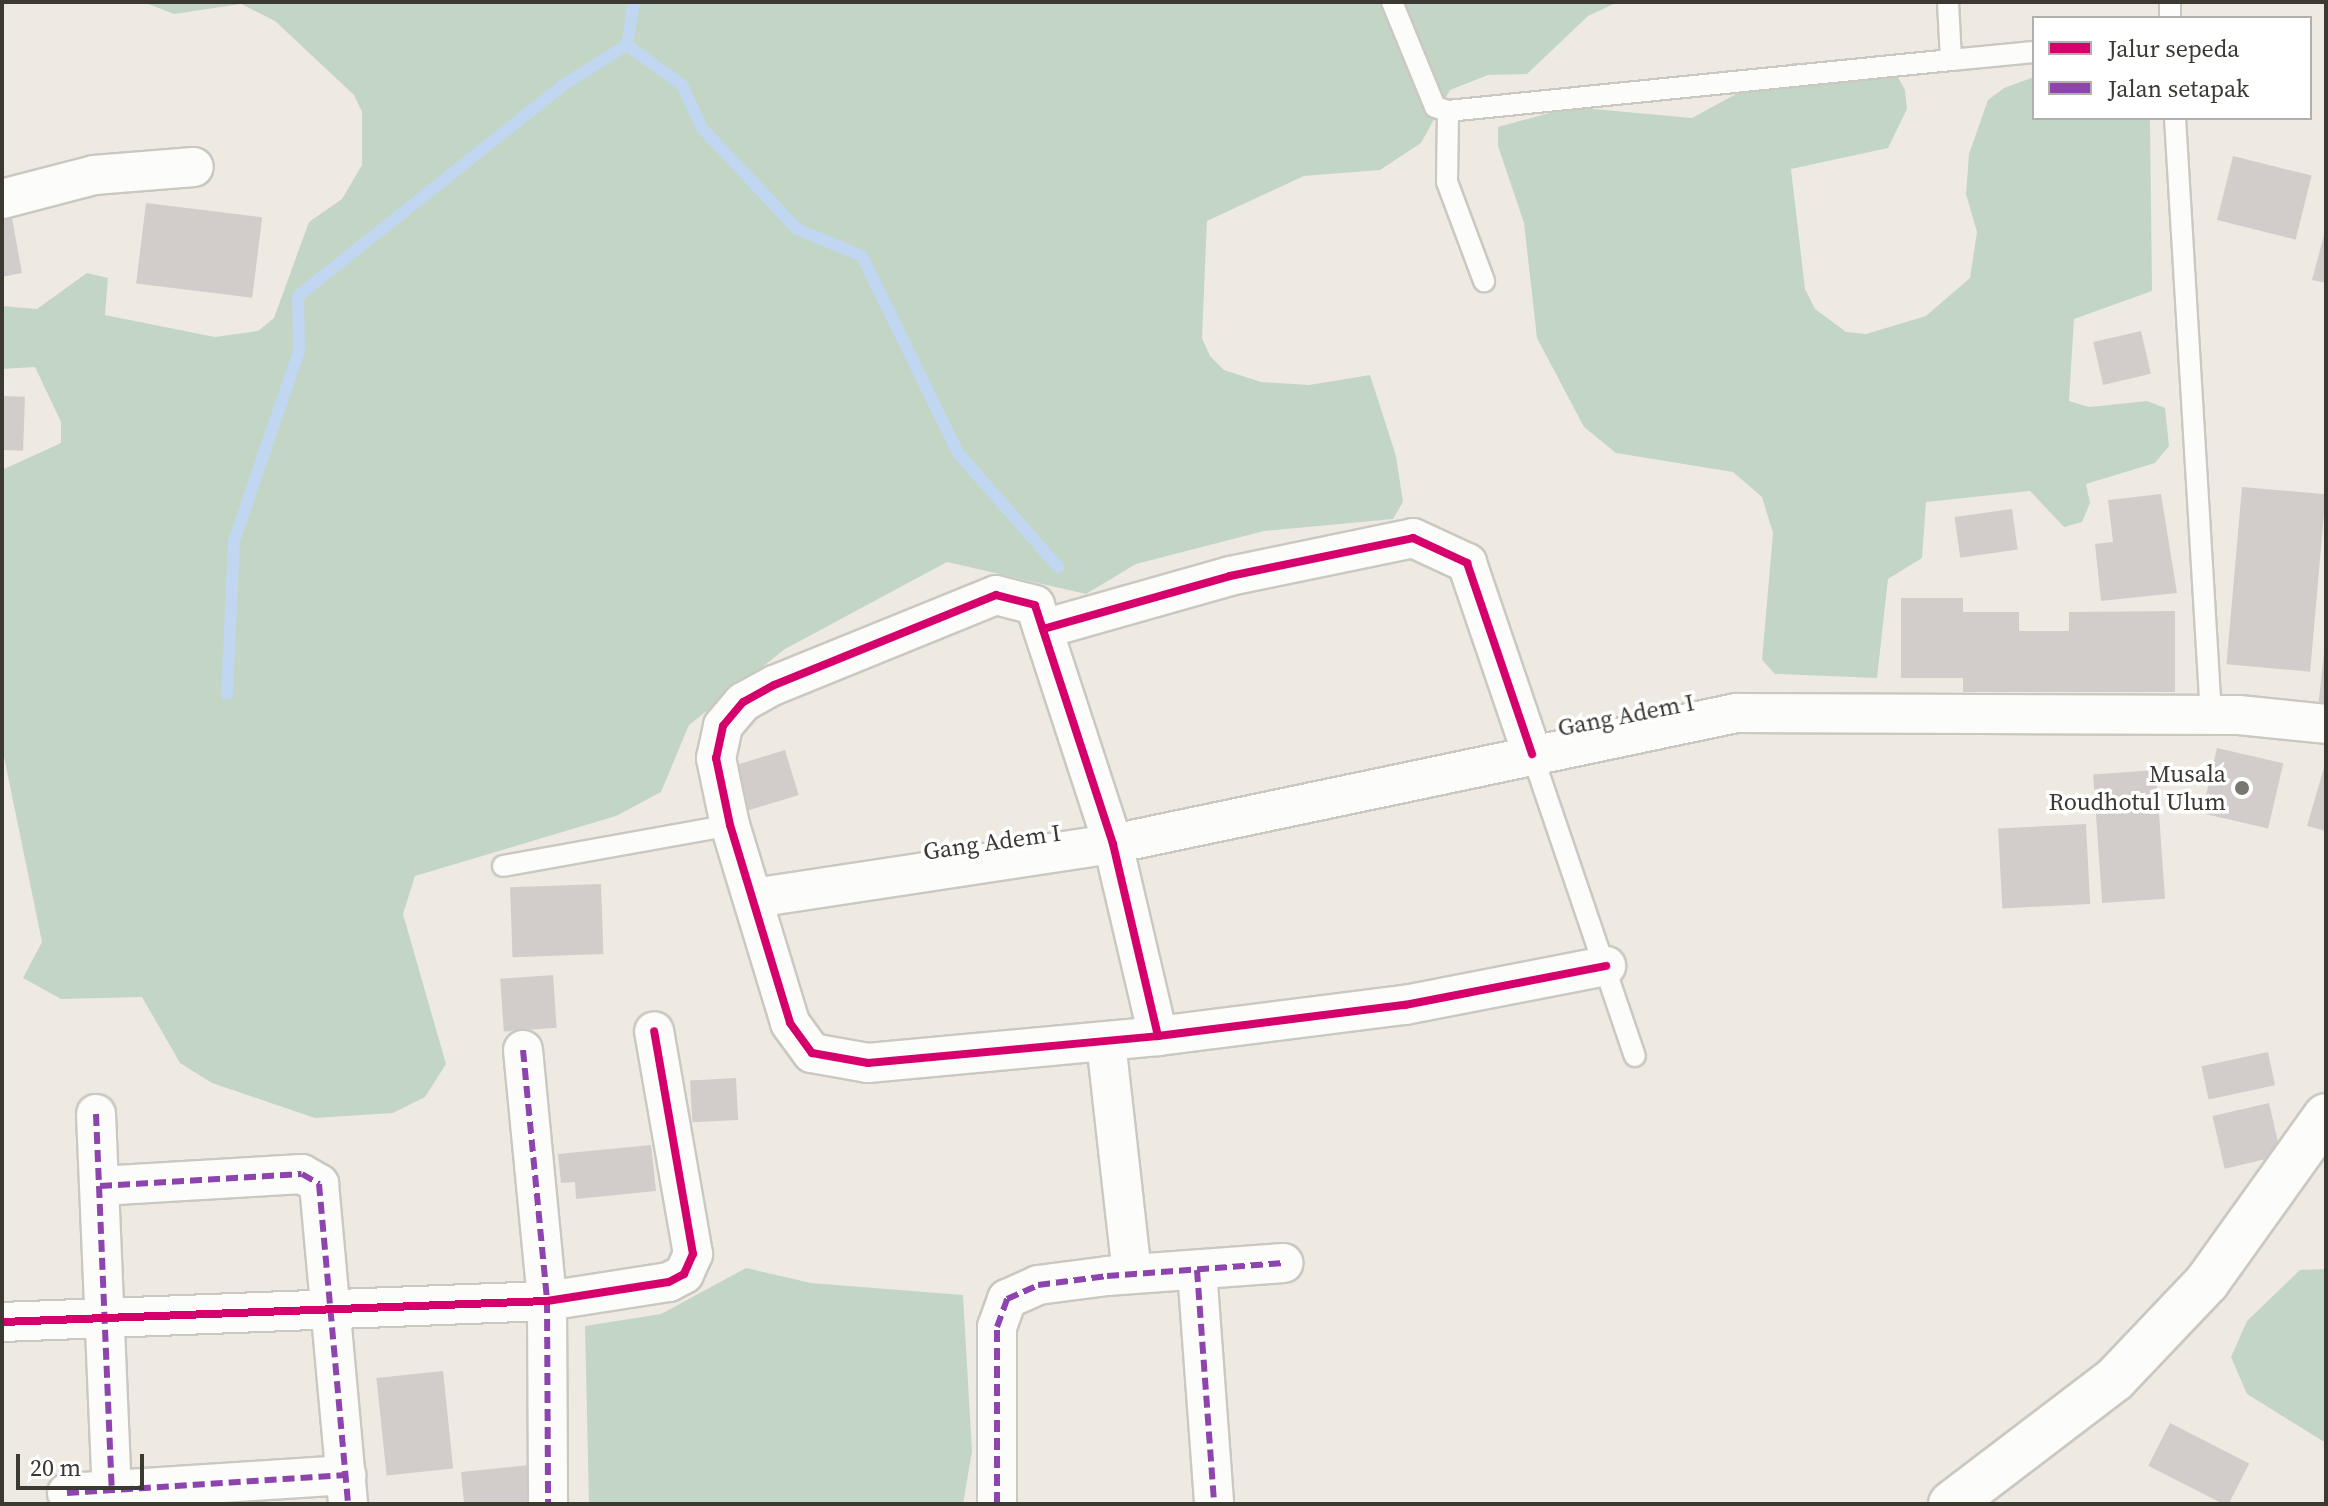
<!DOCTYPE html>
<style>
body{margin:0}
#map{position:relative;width:2328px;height:1506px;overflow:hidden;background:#eeeae2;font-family:"Source Serif 4",serif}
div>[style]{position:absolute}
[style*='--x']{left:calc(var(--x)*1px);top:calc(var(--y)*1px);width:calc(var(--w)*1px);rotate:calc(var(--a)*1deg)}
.green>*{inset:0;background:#c3d6c5}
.stream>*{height:12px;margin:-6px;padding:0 6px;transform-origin:6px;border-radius:6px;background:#c0d6f1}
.building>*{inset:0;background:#d2cdcb;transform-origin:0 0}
.roads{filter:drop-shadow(2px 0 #cbc8c1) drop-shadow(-2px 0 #cbc8c1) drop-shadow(0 2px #cbc8c1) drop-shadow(0 -2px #cbc8c1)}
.lane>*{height:20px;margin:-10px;padding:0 10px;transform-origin:10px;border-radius:10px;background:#fcfcfb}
.street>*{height:38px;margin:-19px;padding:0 19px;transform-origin:19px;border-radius:19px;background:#fcfcfb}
.secondary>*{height:44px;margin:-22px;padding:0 22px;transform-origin:22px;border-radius:22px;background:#fcfcfb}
.quiet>*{height:6px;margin-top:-3px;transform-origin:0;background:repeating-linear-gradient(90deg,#8e44ad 0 12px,transparent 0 18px)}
.cycleway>*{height:8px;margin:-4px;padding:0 4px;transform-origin:4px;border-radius:4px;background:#d6006c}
.dots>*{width:22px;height:22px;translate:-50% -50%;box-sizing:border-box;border:4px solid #fff;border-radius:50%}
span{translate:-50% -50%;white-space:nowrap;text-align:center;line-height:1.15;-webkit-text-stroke:7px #fff;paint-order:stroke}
.street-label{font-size:24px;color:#3c3933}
.poi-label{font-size:24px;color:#3c3933}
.right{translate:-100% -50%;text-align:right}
.frame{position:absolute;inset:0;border:4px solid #3c3933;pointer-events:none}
.legend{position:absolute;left:2032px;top:16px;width:280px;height:104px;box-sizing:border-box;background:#fff;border:2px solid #b1b0ad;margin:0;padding:10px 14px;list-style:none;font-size:24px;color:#3c3933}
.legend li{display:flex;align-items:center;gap:16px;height:40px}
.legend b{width:40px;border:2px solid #b1b0ad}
.scale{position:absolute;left:16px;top:1454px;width:128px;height:36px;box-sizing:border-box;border:4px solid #3c3933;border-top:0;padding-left:10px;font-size:24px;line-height:28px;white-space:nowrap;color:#3c3933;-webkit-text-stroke:6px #fff;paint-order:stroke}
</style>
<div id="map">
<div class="green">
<i style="clip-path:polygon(143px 2px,1618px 2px,1588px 16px,1527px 74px,1488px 75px,1450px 90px,1421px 143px,1380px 170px,1304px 176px,1207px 221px,1202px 338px,1210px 356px,1224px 370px,1261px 382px,1309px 385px,1370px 375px,1396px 456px,1403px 502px,1393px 519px,1264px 531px,1136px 564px,1086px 594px,947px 562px,785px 649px,689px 725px,661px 792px,616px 816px,415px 876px,403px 914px,446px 1064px,425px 1097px,393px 1113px,315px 1118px,212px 1083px,180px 1063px,142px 997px,61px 999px,23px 978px,42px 942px,2px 747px,2px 470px,61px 443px,61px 422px,35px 367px,2px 369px,2px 306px,37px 309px,87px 273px,108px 278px,105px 315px,215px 337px,258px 331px,274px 318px,309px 222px,342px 199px,362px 165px,362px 112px,354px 95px,275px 21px,241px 4px,174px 14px)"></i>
<i style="clip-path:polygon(1793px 63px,1895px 72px,1905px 90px,1907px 109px,1888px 148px,1791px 169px,1805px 289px,1815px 309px,1846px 332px,1866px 334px,1926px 316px,1970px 278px,1977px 232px,1966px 194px,1969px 154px,1988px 100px,2004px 88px,2034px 77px,2034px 118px,2150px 118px,2152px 291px,2074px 319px,2069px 401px,2089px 407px,2147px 401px,2165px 408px,2169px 446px,2155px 463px,2086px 484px,2090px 503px,2082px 522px,2064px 527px,2030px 491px,1926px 502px,1922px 558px,1888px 579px,1877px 678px,1775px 674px,1762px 660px,1773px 533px,1762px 497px,1733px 472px,1616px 453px,1584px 427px,1537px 338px,1524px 223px,1498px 146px,1498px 127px,1571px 107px,1692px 118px)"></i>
<i style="clip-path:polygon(746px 1268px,811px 1283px,963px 1295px,972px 1451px,963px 1504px,589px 1504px,585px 1326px,661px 1314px)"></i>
<i style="clip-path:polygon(2326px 1269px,2326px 1443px,2247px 1394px,2231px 1357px,2247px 1321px,2300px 1270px)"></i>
</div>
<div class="stream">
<i style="--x:627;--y:45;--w:68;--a:36"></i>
<i style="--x:682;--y:85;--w:47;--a:65.1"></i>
<i style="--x:702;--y:128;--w:139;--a:46.8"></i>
<i style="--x:797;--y:229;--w:70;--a:22.6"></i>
<i style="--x:862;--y:256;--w:219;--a:64"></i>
<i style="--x:958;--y:453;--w:152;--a:48.7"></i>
<i style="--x:227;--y:694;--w:153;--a:-87.4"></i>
<i style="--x:234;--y:541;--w:201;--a:-71.1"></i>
<i style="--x:299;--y:351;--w:55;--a:-91"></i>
<i style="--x:298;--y:296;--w:339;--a:-38.5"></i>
<i style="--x:563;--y:85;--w:75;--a:-32"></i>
<i style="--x:627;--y:45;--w:44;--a:-80.8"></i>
</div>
<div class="building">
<i style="left:2233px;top:156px;width:81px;height:66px;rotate:14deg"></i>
<i style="left:146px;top:203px;width:117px;height:81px;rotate:7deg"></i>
<i style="clip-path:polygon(12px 218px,22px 273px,2px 277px,2px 219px)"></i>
<i style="clip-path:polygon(2325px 231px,2326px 231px,2326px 283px,2312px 280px)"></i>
<i style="left:2141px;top:331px;width:44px;height:49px;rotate:77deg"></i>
<i style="left:2px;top:396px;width:23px;height:54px;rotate:2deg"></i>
<i style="left:2242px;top:487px;width:84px;height:178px;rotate:5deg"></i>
<i style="clip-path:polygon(2161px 494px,2177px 593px,2101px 601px,2095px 544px,2113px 542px,2108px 500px)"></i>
<i style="left:2012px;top:509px;width:41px;height:58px;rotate:82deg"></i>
<i style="clip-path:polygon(1901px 598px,1963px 598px,1963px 612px,2019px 612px,2019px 631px,2069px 631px,2069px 612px,2175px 611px,2175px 692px,1963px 692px,1963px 678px,1901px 678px)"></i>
<i style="clip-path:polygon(2324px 653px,2326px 653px,2326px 718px,2317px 717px)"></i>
<i style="left:2217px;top:748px;width:68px;height:67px;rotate:13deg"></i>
<i style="left:785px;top:750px;width:47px;height:59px;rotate:73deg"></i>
<i style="clip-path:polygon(2325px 764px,2326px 764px,2326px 831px,2307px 826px)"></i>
<i style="left:2156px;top:770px;width:129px;height:63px;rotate:86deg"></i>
<i style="left:2086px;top:824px;width:80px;height:88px;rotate:87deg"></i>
<i style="left:601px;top:884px;width:70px;height:91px;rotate:88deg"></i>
<i style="left:553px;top:975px;width:53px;height:53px;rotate:86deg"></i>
<i style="left:2268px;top:1052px;width:34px;height:68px;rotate:78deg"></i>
<i style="left:736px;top:1078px;width:42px;height:46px;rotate:87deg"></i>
<i style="left:2269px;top:1103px;width:54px;height:58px;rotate:77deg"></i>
<i style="clip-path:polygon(651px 1145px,656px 1191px,576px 1199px,575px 1182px,561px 1183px,558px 1154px)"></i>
<i style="left:443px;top:1371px;width:98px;height:67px;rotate:84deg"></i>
<i style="left:2170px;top:1423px;width:89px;height:48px;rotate:27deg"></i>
<i style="clip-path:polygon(539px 1464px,543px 1504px,464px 1504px,461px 1472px)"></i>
</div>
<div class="roads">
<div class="lane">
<i style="--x:1392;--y:2;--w:113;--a:67.7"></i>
<i style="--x:1435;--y:107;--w:14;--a:17"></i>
<i style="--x:1448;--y:111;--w:506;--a:-5.79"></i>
<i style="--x:1948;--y:2;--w:58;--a:87"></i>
<i style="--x:1951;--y:60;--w:83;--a:-5.5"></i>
<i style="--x:2170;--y:18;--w:16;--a:-90"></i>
<i style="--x:1448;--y:111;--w:71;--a:90.8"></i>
<i style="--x:1447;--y:182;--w:106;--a:69.5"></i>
<i style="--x:2175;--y:118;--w:599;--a:86.55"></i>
<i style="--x:1532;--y:754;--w:319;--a:71.2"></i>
<i style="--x:503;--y:866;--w:231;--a:-10.2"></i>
</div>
<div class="street">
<i style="--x:2;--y:199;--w:95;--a:-14.6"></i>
<i style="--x:94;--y:175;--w:100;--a:-4.6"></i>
<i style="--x:1043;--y:629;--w:194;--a:-15.8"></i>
<i style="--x:1230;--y:576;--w:187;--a:-11.7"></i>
<i style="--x:1413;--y:538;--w:60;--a:24.8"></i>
<i style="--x:1467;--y:563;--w:202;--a:71.2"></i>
<i style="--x:754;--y:898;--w:363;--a:-8.6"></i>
<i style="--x:1113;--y:844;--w:637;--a:-11.87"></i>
<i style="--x:1736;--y:713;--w:503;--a:0.23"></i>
<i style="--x:2239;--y:715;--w:87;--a:5.9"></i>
<i style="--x:1158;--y:1036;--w:197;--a:-103.2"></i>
<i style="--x:1113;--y:844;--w:251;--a:-108.1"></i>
<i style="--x:1035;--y:605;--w:40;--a:-165.6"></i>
<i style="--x:996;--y:595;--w:240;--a:157.9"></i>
<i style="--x:774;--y:685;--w:35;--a:151"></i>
<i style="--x:743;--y:702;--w:31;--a:130"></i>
<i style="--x:723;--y:726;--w:33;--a:102"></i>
<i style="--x:716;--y:758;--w:68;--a:78.2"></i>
<i style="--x:730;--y:825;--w:207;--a:73.1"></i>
<i style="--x:790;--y:1023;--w:37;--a:54"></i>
<i style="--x:812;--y:1053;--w:57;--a:10.1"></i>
<i style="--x:868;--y:1063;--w:291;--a:-5.3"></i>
<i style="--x:1158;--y:1036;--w:249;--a:-7.2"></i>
<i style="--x:1405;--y:1005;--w:205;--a:-11"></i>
<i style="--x:1106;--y:1042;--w:233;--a:83.6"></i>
<i style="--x:523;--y:1050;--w:252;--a:84.5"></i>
<i style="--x:547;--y:1301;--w:203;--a:89.7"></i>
<i style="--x:96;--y:1114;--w:374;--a:87.6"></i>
<i style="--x:100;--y:1186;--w:202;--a:-3.4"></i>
<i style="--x:302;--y:1174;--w:20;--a:30"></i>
<i style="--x:319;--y:1184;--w:321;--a:84.8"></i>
<i style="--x:1197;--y:1270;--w:235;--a:85.8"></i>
<i style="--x:2;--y:1322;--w:545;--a:-2.21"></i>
<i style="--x:547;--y:1301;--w:123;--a:-8.9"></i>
<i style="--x:669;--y:1282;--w:17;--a:-28"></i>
<i style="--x:684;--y:1274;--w:22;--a:-66"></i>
<i style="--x:693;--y:1254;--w:226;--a:-99.9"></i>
<i style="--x:67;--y:1493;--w:280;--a:-3.7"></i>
<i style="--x:997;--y:1504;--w:177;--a:-90"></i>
<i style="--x:997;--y:1327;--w:30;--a:-70"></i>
<i style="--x:1007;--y:1299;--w:34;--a:-24"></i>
<i style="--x:1038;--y:1285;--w:70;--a:-7.4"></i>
<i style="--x:1107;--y:1276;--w:177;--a:-4.2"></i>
</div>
<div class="secondary">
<i style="--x:1951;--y:1504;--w:206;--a:-37.3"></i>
<i style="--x:2115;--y:1379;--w:134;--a:-46.5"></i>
<i style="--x:2207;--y:1282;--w:204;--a:-54.4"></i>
</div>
</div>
<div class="quiet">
<i style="--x:523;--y:1050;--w:252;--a:84.5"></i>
<i style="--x:547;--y:1301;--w:203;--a:89.7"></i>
<i style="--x:96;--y:1114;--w:374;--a:87.6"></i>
<i style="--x:100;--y:1186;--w:202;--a:-3.4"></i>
<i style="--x:302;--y:1174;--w:20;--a:30"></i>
<i style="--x:319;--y:1184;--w:321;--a:84.8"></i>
<i style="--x:1197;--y:1270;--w:235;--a:85.8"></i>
<i style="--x:67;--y:1493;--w:280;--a:-3.7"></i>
<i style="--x:997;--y:1504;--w:177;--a:-90"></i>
<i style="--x:997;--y:1327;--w:30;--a:-70"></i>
<i style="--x:1007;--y:1299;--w:34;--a:-24"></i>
<i style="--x:1038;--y:1285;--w:70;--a:-7.4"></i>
<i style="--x:1107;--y:1276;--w:177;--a:-4.2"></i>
</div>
<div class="cycleway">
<i style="--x:1043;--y:629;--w:194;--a:-15.8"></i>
<i style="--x:1230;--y:576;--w:187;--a:-11.7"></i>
<i style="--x:1413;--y:538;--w:60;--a:24.8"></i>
<i style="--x:1467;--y:563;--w:202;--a:71.2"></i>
<i style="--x:1158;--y:1036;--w:197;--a:-103.2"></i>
<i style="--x:1113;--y:844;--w:251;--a:-108.1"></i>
<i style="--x:1035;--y:605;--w:40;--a:-165.6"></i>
<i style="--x:996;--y:595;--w:240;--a:157.9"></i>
<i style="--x:774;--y:685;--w:35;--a:151"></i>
<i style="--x:743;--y:702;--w:31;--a:130"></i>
<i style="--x:723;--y:726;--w:33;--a:102"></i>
<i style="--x:716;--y:758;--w:68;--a:78.2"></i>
<i style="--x:730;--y:825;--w:207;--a:73.1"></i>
<i style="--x:790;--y:1023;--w:37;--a:54"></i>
<i style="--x:812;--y:1053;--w:57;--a:10.1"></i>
<i style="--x:868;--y:1063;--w:291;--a:-5.3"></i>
<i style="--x:1158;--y:1036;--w:249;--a:-7.2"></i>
<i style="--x:1405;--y:1005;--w:205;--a:-11"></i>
<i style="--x:2;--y:1322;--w:545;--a:-2.21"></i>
<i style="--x:547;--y:1301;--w:123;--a:-8.9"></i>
<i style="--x:669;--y:1282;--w:17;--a:-28"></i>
<i style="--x:684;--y:1274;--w:22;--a:-66"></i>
<i style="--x:693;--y:1254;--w:226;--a:-99.9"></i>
</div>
<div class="dots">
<i style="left:2242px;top:788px;background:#7a7770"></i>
</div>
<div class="street-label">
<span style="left:1626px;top:715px;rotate:-11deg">Gang Adem I</span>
<span style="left:992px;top:842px;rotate:-8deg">Gang Adem I</span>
</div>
<div class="poi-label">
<span class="right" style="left:2226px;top:788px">Musala<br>Roudhotul Ulum</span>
</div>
<div class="frame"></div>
<ul class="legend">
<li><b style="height:10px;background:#d6006c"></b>Jalur sepeda</li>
<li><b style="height:10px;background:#8e44ad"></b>Jalan setapak</li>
</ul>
<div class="scale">20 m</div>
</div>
